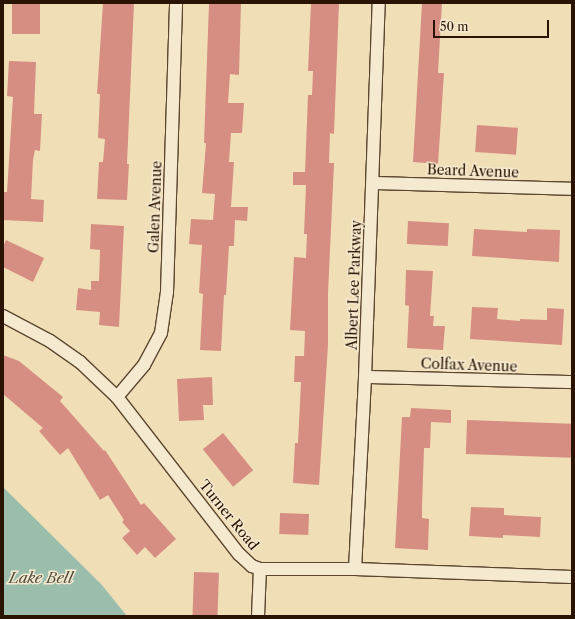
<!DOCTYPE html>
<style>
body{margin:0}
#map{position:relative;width:575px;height:619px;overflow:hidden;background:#f0dfb6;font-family:"Libre Caslon Text",serif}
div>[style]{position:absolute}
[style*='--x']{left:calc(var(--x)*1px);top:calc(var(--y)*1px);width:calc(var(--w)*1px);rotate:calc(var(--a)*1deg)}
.water>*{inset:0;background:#9abdac}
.building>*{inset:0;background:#d78e82;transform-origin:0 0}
.roads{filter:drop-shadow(1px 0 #5c462f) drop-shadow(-1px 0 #5c462f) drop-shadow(0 1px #5c462f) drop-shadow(0 -1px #5c462f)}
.minor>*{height:12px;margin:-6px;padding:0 6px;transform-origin:6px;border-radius:6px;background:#f5ead0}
span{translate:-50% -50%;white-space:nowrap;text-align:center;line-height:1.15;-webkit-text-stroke:3px #f5ead0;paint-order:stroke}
.street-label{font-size:14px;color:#2a1302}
.water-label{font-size:15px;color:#514e3e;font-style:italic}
.frame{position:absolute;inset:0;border:4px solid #2a1302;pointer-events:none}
.scale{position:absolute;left:433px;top:20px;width:116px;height:18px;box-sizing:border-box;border:2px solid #2a1302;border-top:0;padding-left:5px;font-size:12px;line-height:14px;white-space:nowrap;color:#2a1302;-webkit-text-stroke:3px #f5ead0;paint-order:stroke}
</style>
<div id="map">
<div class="water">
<i style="clip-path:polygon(3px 487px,101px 584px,127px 616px,3px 616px)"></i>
</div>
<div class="building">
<i style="left:12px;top:3px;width:28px;height:31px"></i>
<i style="clip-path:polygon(103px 3px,134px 3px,127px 164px,129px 164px,127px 200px,97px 199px,99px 162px,103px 162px,105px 139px,98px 138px,100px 94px,97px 94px)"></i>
<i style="clip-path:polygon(209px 3px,241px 3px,239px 75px,230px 74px,228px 103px,244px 103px,242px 133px,231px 133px,229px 162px,234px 162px,231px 207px,248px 207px,247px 221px,235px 220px,234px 246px,229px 246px,226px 295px,224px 295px,221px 351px,200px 350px,203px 294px,199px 293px,202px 245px,189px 244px,191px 219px,213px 220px,215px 194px,202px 193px,206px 143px,204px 143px)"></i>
<i style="clip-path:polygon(311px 3px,339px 3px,334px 134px,330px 133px,329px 163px,334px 163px,333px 185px,328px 294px,328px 345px,319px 485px,293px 483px,295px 443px,298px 443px,301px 382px,294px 382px,295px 356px,304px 356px,305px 331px,290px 330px,294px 257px,306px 258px,307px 234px,304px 234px,306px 185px,293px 185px,293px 172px,305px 172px,308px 95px,312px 95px,313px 71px,308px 71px)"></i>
<i style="clip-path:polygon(422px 3px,442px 3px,438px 73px,444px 73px,438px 164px,413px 162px)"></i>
<i style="clip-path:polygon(9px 61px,36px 62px,34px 114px,42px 114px,40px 151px,35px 150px,33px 160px,31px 199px,44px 200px,43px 222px,3px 220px,3px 192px,7px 192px,13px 97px,7px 96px)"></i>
<i style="left:477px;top:125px;width:41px;height:27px;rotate:4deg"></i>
<i style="left:408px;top:221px;width:41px;height:23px;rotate:3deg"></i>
<i style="clip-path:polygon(91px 224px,124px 226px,119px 327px,99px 325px,100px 312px,76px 310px,78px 288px,91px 290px,91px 281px,99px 281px,100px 250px,90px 249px)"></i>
<i style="clip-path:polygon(474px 229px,527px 232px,527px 229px,560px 230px,559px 262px,472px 256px)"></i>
<i style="clip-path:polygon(6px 240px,44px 258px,33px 282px,3px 267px,3px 247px)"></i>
<i style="clip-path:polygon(406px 270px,433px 271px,430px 316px,434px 316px,433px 326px,445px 326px,443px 350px,407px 348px,409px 306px,405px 305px)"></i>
<i style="clip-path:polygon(472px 307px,498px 308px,497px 319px,520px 321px,520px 319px,547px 320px,547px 308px,564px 309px,562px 345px,470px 339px)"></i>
<i style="clip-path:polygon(3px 355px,19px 361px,63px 397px,60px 401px,104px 451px,105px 450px,141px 505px,144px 503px,176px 539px,155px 558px,145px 547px,137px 555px,122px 538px,130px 531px,122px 522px,124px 520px,108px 495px,100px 500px,68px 448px,60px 455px,39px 431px,43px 428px,3px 394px)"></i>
<i style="clip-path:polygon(212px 377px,213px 405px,203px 405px,204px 420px,179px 421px,177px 379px)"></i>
<i style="clip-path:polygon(411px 408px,451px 410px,451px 423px,431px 422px,430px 448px,424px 448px,422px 508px,422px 518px,429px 519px,428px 550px,395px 548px,402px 417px,410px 417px)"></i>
<i style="left:467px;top:420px;width:105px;height:34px;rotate:2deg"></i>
<i style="left:223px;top:433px;width:48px;height:26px;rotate:51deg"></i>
<i style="clip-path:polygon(471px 507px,504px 508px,504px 515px,541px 517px,540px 537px,503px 535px,503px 538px,469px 536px)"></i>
<i style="left:280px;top:513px;width:29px;height:21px;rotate:2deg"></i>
<i style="left:194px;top:572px;width:25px;height:44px;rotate:2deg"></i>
</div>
<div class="roads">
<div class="minor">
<i style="--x:373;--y:183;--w:199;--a:1.7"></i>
<i style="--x:3;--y:316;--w:53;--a:28"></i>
<i style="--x:50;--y:341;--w:37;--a:35"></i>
<i style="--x:80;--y:362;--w:51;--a:43.4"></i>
<i style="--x:117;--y:397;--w:199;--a:52.2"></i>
<i style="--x:239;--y:554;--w:18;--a:43"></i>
<i style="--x:252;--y:566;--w:9;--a:21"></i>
<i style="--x:260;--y:569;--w:95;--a:0"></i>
<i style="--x:355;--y:569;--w:217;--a:2.1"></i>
<i style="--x:365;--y:377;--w:207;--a:1.4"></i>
<i style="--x:117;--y:397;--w:42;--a:-49.8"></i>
<i style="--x:144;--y:365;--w:36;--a:-62"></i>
<i style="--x:161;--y:333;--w:41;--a:-81.7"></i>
<i style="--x:167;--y:292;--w:288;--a:-88.2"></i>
<i style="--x:355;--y:569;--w:192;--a:-87"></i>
<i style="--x:365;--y:377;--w:374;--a:-87.9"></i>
<i style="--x:258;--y:616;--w:47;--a:-87.6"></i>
</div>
</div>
<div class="street-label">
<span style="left:473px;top:171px;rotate:2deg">Beard Avenue</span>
<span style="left:155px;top:207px;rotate:-88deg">Galen Avenue</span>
<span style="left:354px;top:285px;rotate:-88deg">Albert Lee Parkway</span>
<span style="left:469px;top:365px;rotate:2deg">Colfax Avenue</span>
<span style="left:229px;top:515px;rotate:51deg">Turner Road</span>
</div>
<div class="water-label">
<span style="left:41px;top:578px">Lake Bell</span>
</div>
<div class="frame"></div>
<div class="scale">50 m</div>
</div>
